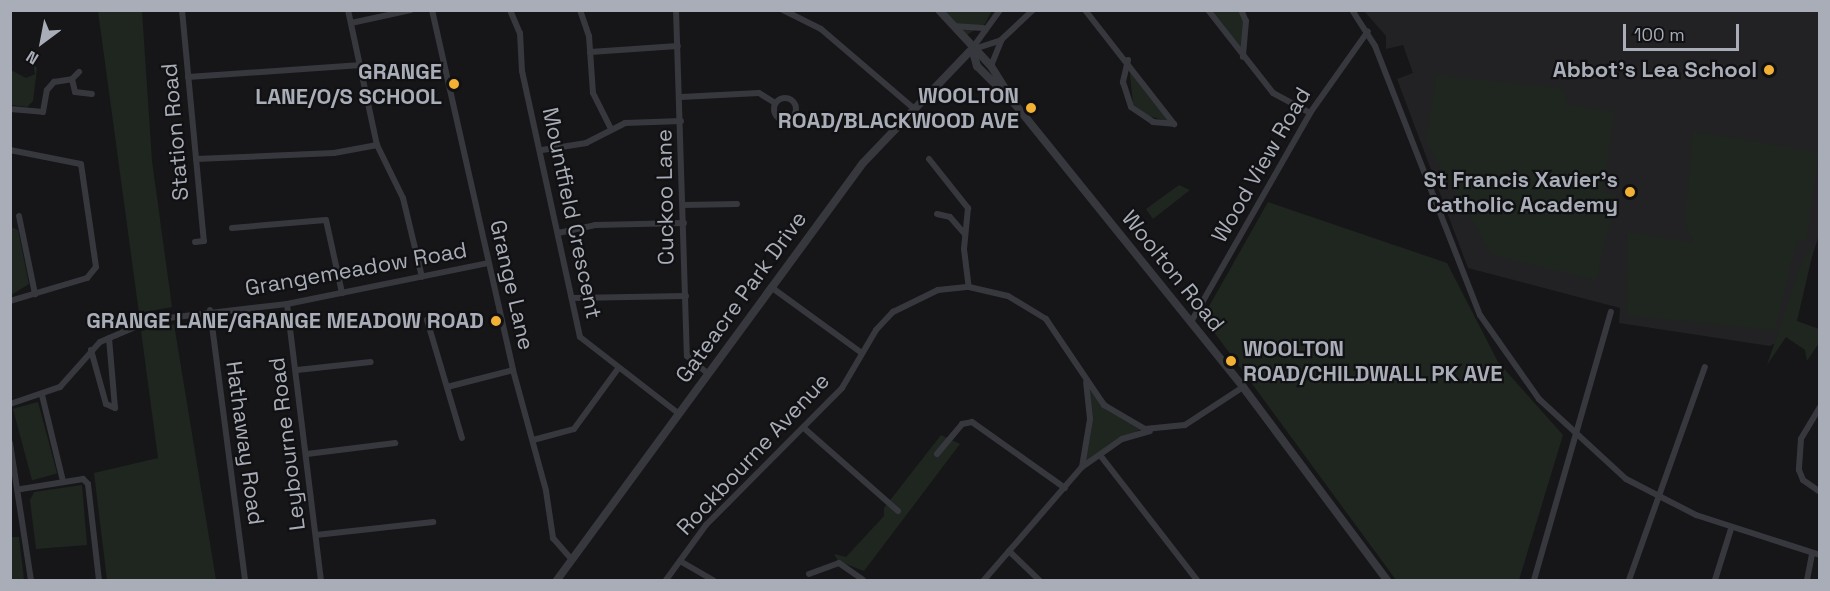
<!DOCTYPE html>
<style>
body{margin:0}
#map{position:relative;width:1830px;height:591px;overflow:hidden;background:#161618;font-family:"Space Grotesk",sans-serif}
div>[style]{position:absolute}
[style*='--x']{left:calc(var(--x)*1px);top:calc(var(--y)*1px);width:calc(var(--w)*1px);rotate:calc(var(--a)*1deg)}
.built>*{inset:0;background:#222225}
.green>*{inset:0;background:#1e261f;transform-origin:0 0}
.minor>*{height:6px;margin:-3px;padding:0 3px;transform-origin:3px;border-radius:3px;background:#37383d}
.minor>.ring{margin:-3px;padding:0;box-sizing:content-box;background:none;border:6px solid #37383d;border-radius:50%}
.tertiary>*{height:8px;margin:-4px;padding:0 4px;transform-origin:4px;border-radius:4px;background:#37383d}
.dots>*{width:16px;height:16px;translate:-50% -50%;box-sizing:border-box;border:3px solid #111113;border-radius:50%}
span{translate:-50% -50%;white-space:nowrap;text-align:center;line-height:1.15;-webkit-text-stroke:4.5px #111113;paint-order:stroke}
.poi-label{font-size:22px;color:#a8adb8;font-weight:700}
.right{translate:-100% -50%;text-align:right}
.left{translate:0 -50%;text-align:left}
.street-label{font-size:22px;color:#a8adb8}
.frame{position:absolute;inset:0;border:12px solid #a8adb8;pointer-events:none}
.north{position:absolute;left:12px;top:12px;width:60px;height:60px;-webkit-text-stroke:4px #111113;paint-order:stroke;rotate:212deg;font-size:16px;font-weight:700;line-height:24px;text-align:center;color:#a8adb8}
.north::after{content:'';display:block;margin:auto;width:21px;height:27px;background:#a8adb8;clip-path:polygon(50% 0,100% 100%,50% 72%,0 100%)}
.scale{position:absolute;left:1623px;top:24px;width:116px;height:27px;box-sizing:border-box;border:3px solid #a8adb8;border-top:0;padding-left:8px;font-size:18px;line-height:21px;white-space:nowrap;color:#a8adb8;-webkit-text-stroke:4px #111113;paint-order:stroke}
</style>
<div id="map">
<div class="built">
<i style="clip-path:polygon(1364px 11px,1819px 11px,1819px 235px,1786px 337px,1770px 346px,1619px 323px,1620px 308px,1468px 268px,1397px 79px,1413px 73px,1403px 45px,1386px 49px,1386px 36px)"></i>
</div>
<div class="green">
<i style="clip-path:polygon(98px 11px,142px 11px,152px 161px,172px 307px,139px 313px)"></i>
<i style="clip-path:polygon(944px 11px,990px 10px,991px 12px,985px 24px,965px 36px)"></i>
<i style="clip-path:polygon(1210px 11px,1238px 11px,1244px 23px,1241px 52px)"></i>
<i style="clip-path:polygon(33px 64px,37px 68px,33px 101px,27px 107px,11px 105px,11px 70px,26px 78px,35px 74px)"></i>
<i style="clip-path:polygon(1129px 65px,1170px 122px,1145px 115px,1133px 104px)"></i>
<i style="clip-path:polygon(1437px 75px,1563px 89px,1568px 105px,1614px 112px,1603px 192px,1617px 195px,1596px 280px,1492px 255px,1426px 142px)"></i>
<i style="clip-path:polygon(1693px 131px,1819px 153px,1806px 241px,1797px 239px,1775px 330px,1627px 315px,1628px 232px,1694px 243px,1685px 224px)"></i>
<i style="clip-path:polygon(1179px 185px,1190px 190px,1153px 219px,1146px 209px)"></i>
<i style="clip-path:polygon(1268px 202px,1447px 263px,1498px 362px,1563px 435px,1519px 580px,1396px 580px,1203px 317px)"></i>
<i style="clip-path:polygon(11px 227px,18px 230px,29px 284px,11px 295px)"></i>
<i style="clip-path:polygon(1814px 248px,1797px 321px,1819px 329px,1819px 343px,1807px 361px,1805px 350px,1786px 337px,1767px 365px,1803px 259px)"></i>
<i style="clip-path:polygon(174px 324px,216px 580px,107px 580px,94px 473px,158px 458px,141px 331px)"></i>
<i style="clip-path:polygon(1086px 383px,1116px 411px,1144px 427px,1083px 464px,1090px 423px)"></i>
<i style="left:38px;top:402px;width:74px;height:26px;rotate:75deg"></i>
<i style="clip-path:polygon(941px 435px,960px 444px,864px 571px,838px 561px,834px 554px,846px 557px,884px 516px,884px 508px)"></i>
<i style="clip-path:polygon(82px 485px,87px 545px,36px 549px,30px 500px,34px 492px)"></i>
<i style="clip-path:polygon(10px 537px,19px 537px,24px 580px,11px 580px)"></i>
</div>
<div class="minor">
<i style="--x:182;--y:10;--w:232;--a:84.6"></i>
<i style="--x:204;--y:241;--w:9;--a:174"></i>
<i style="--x:348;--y:10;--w:138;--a:77.9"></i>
<i style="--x:377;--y:145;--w:59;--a:63.9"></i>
<i style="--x:403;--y:198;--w:81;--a:76.5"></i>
<i style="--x:432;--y:10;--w:369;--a:77.3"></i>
<i style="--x:513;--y:370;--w:125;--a:74.7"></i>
<i style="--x:546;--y:491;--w:48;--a:81.5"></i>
<i style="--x:553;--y:538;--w:28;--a:49"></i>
<i style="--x:510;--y:10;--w:25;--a:67"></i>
<i style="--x:520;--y:33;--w:38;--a:87"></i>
<i style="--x:522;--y:71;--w:272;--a:77.7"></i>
<i style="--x:580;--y:337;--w:124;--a:37.8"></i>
<i style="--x:580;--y:10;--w:28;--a:71"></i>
<i style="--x:589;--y:36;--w:57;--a:86"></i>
<i style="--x:593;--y:93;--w:40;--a:63.4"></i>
<i style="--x:676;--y:10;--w:346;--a:88.2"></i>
<i style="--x:687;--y:356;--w:26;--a:40"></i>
<i style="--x:783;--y:10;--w:42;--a:26.6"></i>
<i style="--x:821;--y:29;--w:120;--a:40.6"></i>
<i style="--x:1000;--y:10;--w:49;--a:125.9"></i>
<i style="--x:971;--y:50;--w:32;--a:-18"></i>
<i style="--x:1001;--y:40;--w:44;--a:-43.2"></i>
<i style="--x:1085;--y:10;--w:145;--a:52"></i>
<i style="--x:1208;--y:10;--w:105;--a:51.9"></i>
<i style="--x:1273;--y:93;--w:42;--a:28.4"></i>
<i style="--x:1241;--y:10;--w:12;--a:66"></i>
<i style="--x:1246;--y:21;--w:36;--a:95"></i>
<i style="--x:1352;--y:10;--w:43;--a:57.4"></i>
<i style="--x:1375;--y:46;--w:289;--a:68.7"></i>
<i style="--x:1480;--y:315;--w:103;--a:54.9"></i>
<i style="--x:1539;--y:399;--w:118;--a:42.6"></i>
<i style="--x:1626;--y:479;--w:79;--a:27.2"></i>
<i style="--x:1696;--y:515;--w:130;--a:17.9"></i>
<i style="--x:351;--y:23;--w:61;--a:-12.2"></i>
<i style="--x:953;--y:26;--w:30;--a:4"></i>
<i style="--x:590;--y:52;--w:88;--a:-3.9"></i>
<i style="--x:1128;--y:60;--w:23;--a:103"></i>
<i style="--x:1123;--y:82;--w:26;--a:72"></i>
<i style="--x:1131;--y:107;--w:27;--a:34"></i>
<i style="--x:1153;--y:122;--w:21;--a:5"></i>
<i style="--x:991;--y:66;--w:27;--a:-68"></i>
<i style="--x:188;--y:77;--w:170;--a:-4"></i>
<i style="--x:72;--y:79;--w:10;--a:-45"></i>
<i style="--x:681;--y:97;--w:78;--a:-2.9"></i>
<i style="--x:759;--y:93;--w:19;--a:32"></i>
<i class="ring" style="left:774px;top:98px;width:16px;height:16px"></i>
<i style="--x:10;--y:109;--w:33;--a:5"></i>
<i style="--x:43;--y:112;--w:22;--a:-80"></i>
<i style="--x:47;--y:90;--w:11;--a:-49"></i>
<i style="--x:54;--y:82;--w:18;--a:-9"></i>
<i style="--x:72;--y:79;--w:13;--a:77"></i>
<i style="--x:75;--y:92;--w:17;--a:7"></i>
<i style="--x:10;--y:150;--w:72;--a:11.2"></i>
<i style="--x:81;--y:164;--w:104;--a:81.7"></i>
<i style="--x:96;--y:267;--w:14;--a:129"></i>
<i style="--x:87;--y:278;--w:80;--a:163.4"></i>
<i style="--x:542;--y:150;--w:45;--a:-9"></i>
<i style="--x:586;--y:143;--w:44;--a:-27.1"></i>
<i style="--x:625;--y:123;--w:56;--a:-2"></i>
<i style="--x:196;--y:159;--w:138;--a:-2.5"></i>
<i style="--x:334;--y:153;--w:44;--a:-10.5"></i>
<i style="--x:929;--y:159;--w:63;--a:51.5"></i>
<i style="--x:968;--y:208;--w:41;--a:95.6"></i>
<i style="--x:964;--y:249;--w:38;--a:83"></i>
<i style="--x:683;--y:205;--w:54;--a:-1.1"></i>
<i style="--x:937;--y:214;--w:13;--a:13"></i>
<i style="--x:950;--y:217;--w:23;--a:49"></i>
<i style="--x:19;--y:216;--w:80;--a:78.4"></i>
<i style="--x:232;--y:228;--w:94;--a:-4.9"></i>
<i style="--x:326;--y:220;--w:75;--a:77.6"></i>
<i style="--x:558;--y:233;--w:38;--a:-12"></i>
<i style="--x:595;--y:225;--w:89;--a:-1.3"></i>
<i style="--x:771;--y:287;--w:112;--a:36"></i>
<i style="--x:573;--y:298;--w:113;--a:-1"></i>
<i style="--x:287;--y:304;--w:278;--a:83"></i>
<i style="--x:210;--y:310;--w:272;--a:82.6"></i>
<i style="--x:435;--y:316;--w:9;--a:153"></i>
<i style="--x:427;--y:320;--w:123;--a:73.5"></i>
<i style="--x:159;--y:319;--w:129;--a:-6.7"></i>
<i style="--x:287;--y:304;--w:206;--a:-11.5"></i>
<i style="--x:1191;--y:322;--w:241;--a:-60.3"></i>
<i style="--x:1310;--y:113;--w:100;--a:-54.7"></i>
<i style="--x:91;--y:350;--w:56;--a:74.5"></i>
<i style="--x:106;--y:404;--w:10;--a:24"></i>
<i style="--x:115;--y:408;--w:70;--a:-94.9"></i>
<i style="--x:297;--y:370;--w:74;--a:-6.2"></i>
<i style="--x:447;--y:387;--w:68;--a:-14.4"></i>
<i style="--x:42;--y:395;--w:89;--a:76.3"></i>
<i style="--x:10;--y:404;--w:53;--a:-18.8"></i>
<i style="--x:60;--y:387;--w:60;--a:-48.4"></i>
<i style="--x:100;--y:342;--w:53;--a:-23.2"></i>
<i style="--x:1820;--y:407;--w:37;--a:121"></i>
<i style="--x:1801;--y:439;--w:31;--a:94"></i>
<i style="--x:1799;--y:470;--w:11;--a:68"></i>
<i style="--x:1803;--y:480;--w:21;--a:35"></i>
<i style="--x:805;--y:429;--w:124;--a:41.4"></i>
<i style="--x:533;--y:440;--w:42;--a:-15"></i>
<i style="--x:574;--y:429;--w:73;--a:-53.9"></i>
<i style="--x:10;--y:443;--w:139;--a:81.3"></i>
<i style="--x:307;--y:454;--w:89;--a:-7.1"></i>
<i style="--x:937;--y:454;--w:39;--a:-50"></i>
<i style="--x:962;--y:424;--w:10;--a:-11"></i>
<i style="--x:972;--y:422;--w:114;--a:35.4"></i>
<i style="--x:1100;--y:455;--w:158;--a:52.2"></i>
<i style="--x:1082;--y:467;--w:49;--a:-80.5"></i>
<i style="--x:1090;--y:419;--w:37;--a:-96"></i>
<i style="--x:21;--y:489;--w:63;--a:-9.2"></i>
<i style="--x:83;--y:479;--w:7;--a:45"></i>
<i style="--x:88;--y:484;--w:97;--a:83.5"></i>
<i style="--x:316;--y:535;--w:118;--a:-6.3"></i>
<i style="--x:1009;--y:551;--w:42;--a:44"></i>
<i style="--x:680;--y:561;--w:38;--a:30"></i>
<i style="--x:809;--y:574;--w:32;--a:-20"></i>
<i style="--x:839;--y:563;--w:29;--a:35"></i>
<i style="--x:666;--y:580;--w:68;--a:-54"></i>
<i style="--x:706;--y:525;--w:193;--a:-45.2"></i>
<i style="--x:842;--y:388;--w:67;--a:-59.6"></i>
<i style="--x:876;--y:330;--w:25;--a:-47"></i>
<i style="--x:893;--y:312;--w:50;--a:-26.1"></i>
<i style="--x:938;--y:290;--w:31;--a:-6"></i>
<i style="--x:969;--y:287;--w:40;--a:13"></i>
<i style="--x:1008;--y:296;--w:44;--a:31.2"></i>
<i style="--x:1046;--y:319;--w:104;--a:56"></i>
<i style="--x:1104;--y:405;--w:48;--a:30.3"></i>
<i style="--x:1145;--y:429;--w:40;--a:-5.7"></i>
<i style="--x:1185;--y:425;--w:69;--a:-33.2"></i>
<i style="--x:984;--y:580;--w:150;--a:-49.1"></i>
<i style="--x:1082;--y:467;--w:49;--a:-35"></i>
<i style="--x:1122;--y:439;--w:29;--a:-16"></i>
<i style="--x:1534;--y:580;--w:279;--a:-74"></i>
<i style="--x:1629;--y:580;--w:226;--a:-70.4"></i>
<i style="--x:1715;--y:580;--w:53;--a:-72.6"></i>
<i style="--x:1807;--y:580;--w:26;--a:-79"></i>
</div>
<div class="tertiary">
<i style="--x:939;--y:10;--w:76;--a:47.1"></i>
<i style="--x:991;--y:66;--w:44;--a:58.1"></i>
<i style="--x:1014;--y:103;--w:365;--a:51.1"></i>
<i style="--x:1243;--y:387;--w:241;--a:53.3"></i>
<i style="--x:973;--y:52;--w:15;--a:74"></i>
<i style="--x:977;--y:66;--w:44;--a:45"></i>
<i style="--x:557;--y:580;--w:517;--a:-53.73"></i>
<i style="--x:863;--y:163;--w:156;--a:-46.3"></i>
</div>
<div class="dots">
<i style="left:1769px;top:70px;background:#f2b134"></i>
<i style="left:454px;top:84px;background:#f2b134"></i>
<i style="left:1031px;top:108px;background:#f2b134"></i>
<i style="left:1630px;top:192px;background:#f2b134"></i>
<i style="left:496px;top:321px;background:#f2b134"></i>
<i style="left:1231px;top:361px;background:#f2b134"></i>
</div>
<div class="poi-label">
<span class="right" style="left:1757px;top:70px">Abbot's Lea School</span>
<span class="right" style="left:442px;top:84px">GRANGE<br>LANE/O/S SCHOOL</span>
<span class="right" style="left:1019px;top:108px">WOOLTON<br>ROAD/BLACKWOOD AVE</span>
<span class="right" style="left:1618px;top:192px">St Francis Xavier's<br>Catholic Academy</span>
<span class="right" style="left:484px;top:321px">GRANGE LANE/GRANGE MEADOW ROAD</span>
<span class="left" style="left:1243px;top:361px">WOOLTON<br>ROAD/CHILDWALL PK AVE</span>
</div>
<div class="street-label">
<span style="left:175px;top:132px;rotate:-95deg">Station Road</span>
<span style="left:1261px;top:165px;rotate:-60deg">Wood View Road</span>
<span style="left:665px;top:197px;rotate:-91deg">Cuckoo Lane</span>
<span style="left:572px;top:213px;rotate:78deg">Mountfield Crescent</span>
<span style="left:356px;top:269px;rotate:-10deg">Grangemeadow Road</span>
<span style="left:1173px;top:271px;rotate:51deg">Woolton Road</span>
<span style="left:512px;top:285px;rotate:77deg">Grange Lane</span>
<span style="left:741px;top:297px;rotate:-54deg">Gateacre Park Drive</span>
<span style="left:245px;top:443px;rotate:82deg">Hathaway Road</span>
<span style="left:287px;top:444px;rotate:-97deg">Leybourne Road</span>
<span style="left:753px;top:454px;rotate:-47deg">Rockbourne Avenue</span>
</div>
<div class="frame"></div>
<div class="north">N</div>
<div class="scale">100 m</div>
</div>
